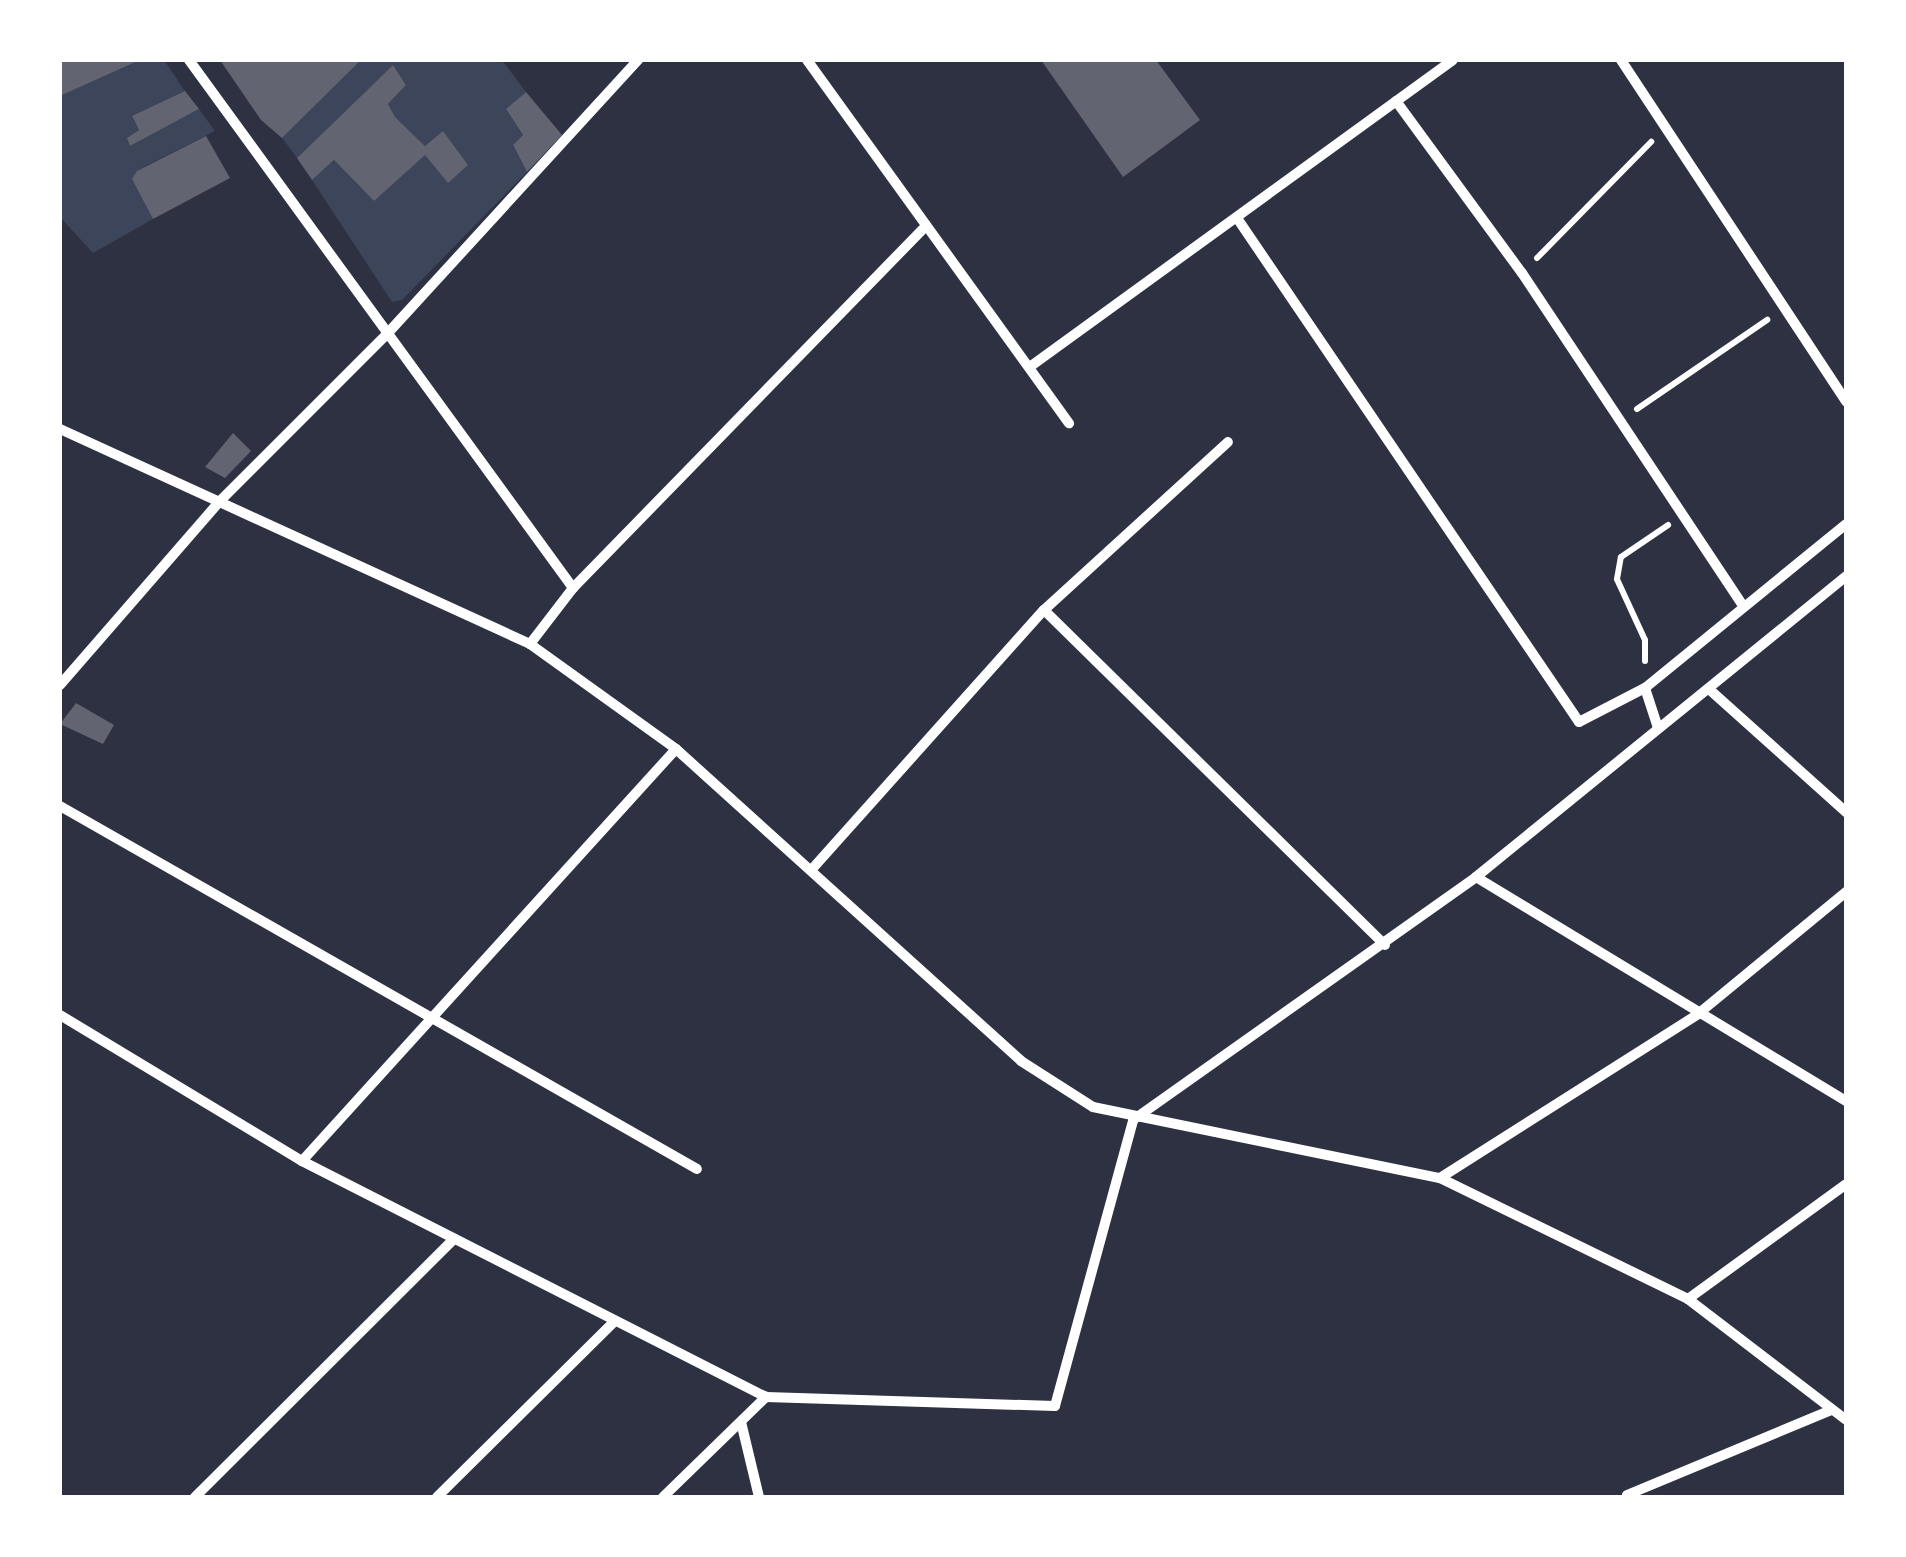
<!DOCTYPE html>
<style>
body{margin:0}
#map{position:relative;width:1906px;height:1557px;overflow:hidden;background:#2d3142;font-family:Signika,sans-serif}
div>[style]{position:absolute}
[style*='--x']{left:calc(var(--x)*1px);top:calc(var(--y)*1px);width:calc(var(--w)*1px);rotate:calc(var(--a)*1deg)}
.green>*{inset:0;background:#3c4559}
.building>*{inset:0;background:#626471}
.path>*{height:6px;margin:-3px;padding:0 3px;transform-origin:3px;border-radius:3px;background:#fff}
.minor>*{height:10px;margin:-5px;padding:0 5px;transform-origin:5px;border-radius:5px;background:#fff}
span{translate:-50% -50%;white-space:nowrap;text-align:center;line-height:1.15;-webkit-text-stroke:10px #fff;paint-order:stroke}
.frame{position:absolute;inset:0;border:62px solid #fff;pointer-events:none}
</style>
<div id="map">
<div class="green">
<i style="clip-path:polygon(140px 60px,164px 60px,185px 91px,132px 117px,139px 130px,128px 138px,130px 146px,199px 109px,215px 131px,138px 170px,133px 179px,153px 219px,93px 253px,60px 217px,60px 96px)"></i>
<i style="clip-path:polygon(361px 60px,502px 60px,526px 92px,506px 109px,523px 135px,513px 146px,527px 172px,402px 300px,392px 302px,312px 180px,334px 160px,374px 201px,442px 132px,425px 146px,395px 117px,388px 104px,406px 85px,393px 65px,297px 158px,282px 138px)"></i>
</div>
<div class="building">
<i style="clip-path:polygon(60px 60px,140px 60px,60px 96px)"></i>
<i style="clip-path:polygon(220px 60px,361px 60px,282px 138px,261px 120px)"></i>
<i style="clip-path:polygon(1041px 60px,1156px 60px,1200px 120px,1123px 177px)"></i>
<i style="clip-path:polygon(393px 65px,406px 85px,388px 104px,395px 117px,425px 146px,443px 131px,468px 165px,448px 183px,425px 155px,374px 201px,334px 160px,312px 180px,297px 158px)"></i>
<i style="clip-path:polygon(185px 91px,199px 109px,130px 146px,127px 138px,139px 130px,132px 116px)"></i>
<i style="clip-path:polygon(526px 92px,562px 135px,527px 172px,513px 145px,523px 135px,506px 109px)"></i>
<i style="clip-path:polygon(206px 136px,230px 178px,153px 219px,132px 179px,137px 171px)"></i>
<i style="clip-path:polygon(233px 433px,251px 451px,225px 478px,205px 467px)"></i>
<i style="clip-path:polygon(76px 703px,114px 725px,103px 744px,60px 724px)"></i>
</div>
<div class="path">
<i style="--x:1537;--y:258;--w:163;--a:-45.5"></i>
<i style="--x:1637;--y:409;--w:158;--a:-34.4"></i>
<i style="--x:1645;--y:661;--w:21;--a:-90"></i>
<i style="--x:1645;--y:640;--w:67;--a:-114.7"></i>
<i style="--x:1617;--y:579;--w:22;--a:-80"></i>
<i style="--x:1621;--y:557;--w:57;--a:-34.2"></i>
</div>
<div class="minor">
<i style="--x:189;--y:60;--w:653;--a:53.97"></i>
<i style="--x:807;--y:60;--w:448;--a:54.2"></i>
<i style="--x:1621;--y:60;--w:409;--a:56.6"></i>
<i style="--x:1396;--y:101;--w:213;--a:53.8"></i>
<i style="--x:1522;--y:273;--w:400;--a:56.4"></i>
<i style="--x:1237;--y:218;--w:609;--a:55.84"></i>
<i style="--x:1579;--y:722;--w:74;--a:-27.3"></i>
<i style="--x:1645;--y:688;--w:259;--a:-39.2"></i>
<i style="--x:1031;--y:366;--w:521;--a:-35.95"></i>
<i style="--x:60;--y:429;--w:517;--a:24.58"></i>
<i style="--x:530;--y:644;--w:180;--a:35.7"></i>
<i style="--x:676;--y:749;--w:465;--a:42.1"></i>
<i style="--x:1021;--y:1061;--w:85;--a:32.6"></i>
<i style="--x:1093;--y:1107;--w:354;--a:11.6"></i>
<i style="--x:1440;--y:1178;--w:276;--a:26"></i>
<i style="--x:1688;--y:1299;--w:199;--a:37.4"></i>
<i style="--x:1044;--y:610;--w:478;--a:44.5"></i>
<i style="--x:530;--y:644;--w:71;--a:-52.5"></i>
<i style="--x:573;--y:588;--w:501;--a:-45.73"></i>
<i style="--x:60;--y:685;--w:241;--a:-49"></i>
<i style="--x:218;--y:503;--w:239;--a:-45"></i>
<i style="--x:387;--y:334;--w:372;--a:-47.5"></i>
<i style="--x:1645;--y:688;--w:40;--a:72"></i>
<i style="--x:1710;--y:690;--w:183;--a:41.9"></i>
<i style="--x:60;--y:806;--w:733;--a:29.68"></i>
<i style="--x:813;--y:868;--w:346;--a:-48.2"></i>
<i style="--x:1044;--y:610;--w:249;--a:-42.4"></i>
<i style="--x:1476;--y:877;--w:433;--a:31.2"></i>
<i style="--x:60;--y:1015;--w:283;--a:31.1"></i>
<i style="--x:302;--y:1161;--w:521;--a:26.96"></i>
<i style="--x:766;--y:1397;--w:289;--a:1.8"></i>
<i style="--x:1055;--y:1406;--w:296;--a:-74.7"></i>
<i style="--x:1133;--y:1120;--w:420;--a:-35.3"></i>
<i style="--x:1476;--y:877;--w:477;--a:-39.1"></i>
<i style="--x:302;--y:1161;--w:556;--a:-47.77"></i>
<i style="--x:1440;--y:1178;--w:306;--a:-32.4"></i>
<i style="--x:1698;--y:1014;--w:192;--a:-39.5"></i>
<i style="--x:1688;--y:1299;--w:195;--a:-36"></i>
<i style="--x:741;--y:1422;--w:77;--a:76.5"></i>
<i style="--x:1627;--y:1495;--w:221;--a:-22.6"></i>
<i style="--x:195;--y:1497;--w:366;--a:-44.9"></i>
<i style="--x:437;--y:1497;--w:250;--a:-44.7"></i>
<i style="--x:663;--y:1497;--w:144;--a:-44.2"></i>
</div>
<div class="frame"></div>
</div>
